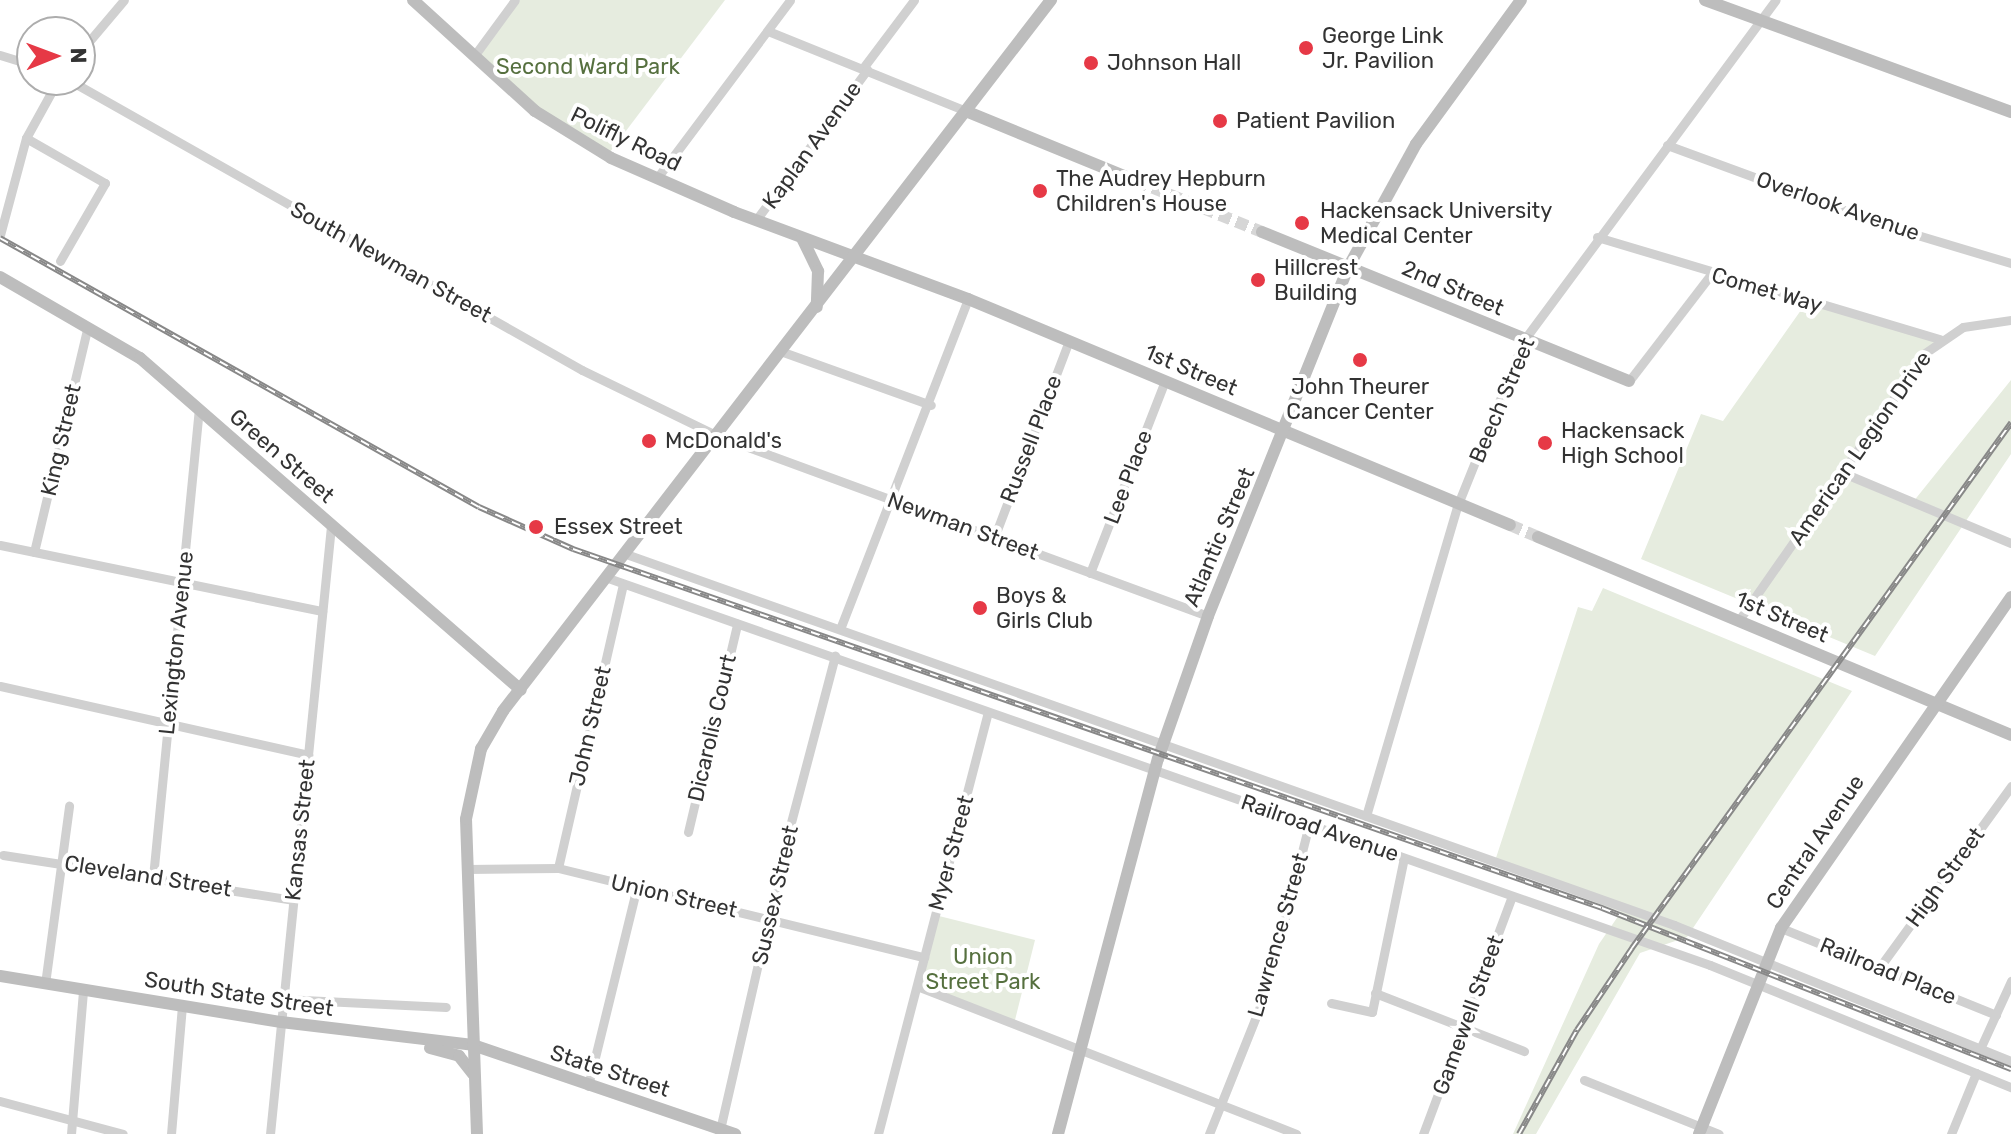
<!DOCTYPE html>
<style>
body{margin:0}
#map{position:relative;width:2011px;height:1134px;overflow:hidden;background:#fff;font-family:Rubik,sans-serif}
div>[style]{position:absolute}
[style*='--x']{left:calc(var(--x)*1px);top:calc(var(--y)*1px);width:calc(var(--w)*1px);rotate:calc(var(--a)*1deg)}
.green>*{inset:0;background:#e6ecdf}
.secondary-tunnel>*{height:12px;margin-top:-6px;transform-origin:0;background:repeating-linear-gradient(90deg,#d6d6d6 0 12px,transparent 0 18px)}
.street>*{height:9px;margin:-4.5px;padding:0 4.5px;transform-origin:4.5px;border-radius:4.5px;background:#d0d0d0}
.secondary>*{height:12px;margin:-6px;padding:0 6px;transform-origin:6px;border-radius:6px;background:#bdbdbd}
.rail>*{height:6px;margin-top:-3px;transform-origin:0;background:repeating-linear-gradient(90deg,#fff 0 9px,#888 0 18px);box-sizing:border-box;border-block:2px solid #888}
.dots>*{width:22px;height:22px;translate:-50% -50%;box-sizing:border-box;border:4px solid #fff;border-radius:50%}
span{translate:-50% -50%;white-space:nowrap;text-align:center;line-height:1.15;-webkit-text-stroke:8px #fff;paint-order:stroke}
.poi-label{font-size:22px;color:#333}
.left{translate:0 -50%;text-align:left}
.park-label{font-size:22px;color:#56703f}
.street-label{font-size:22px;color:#333}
.north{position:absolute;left:16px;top:16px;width:80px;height:80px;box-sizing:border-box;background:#fff;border:2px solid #adadad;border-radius:50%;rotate:89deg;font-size:22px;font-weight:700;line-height:32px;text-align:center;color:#333}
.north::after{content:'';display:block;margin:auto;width:28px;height:36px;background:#e63946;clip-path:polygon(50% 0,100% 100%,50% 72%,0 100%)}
</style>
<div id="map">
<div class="green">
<i style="clip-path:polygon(515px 0,725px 0,607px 156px,585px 144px,474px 56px)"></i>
<i style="clip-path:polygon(1806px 303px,1937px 340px,1844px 475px,1913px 502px,2011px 380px,2011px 454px,1875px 656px,1641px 559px,1701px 414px,1723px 421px)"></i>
<i style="clip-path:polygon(1603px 588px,1852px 691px,1687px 937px,1640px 953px,1536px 1134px,1513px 1134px,1599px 944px,1621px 912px,1494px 864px,1578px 607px,1592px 611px)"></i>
<i style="clip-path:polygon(935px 915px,1035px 940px,1014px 1024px,917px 986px)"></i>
</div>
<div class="secondary-tunnel">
<i style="--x:1136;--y:181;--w:136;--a:22"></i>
<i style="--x:1510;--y:525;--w:30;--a:23"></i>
</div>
<div class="street">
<i style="--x:768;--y:31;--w:216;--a:22"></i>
<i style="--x:80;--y:52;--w:68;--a:-49.8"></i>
<i style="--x:0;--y:55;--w:34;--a:17"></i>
<i style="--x:474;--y:56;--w:69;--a:-53.8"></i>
<i style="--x:863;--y:68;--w:85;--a:-53.1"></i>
<i style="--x:69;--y:80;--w:589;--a:29.48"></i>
<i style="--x:582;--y:370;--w:151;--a:25.9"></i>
<i style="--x:718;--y:436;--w:522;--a:20.17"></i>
<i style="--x:26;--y:138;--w:91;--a:29.7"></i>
<i style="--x:105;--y:183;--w:90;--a:120"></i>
<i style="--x:1667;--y:145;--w:231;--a:20.2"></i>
<i style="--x:1884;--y:225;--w:133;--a:16.7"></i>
<i style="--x:657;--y:178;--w:222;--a:-53.2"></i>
<i style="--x:756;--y:220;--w:187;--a:-53.5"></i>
<i style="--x:0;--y:235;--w:100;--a:-75"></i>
<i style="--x:26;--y:138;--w:66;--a:-61.1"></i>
<i style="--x:1597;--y:237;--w:358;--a:16.6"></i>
<i style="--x:783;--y:352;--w:157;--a:19.7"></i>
<i style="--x:1629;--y:381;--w:135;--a:-52.5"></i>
<i style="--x:1841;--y:472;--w:184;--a:22.7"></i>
<i style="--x:994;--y:538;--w:211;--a:-69.2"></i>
<i style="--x:0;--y:545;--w:329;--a:11.6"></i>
<i style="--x:34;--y:552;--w:229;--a:-76.6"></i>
<i style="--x:626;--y:554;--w:1112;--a:19.49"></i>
<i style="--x:1674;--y:925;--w:363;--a:22"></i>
<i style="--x:1090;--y:573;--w:206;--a:-68.7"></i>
<i style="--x:608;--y:578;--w:1168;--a:19.35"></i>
<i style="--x:1710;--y:965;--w:325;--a:22.1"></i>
<i style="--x:1739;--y:620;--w:325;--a:-55.1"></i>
<i style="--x:1925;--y:353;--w:46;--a:-34.4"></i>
<i style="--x:1963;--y:327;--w:49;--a:-8.3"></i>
<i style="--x:840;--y:629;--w:354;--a:-68.8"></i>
<i style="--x:0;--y:686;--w:316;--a:12.6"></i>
<i style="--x:1366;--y:816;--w:325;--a:-73.6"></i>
<i style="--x:1458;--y:504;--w:177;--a:-68.1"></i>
<i style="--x:1524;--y:340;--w:423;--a:-53.5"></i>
<i style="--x:688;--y:832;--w:214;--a:-76.7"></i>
<i style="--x:3;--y:855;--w:293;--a:8.8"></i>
<i style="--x:558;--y:868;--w:291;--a:-77.1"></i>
<i style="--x:467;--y:869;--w:91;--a:-0.6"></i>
<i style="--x:558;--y:868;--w:377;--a:13.7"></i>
<i style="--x:153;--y:877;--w:469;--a:-84.4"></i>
<i style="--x:1781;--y:928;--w:232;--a:22"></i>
<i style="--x:1879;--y:968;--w:225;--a:-54"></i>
<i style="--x:45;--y:984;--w:180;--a:-82.3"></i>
<i style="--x:917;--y:986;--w:407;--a:21.3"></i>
<i style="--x:1375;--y:993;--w:160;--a:21.3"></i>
<i style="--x:283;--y:999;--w:163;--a:2.8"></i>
<i style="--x:1331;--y:1003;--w:42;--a:12.4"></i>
<i style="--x:1372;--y:1012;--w:157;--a:-78.3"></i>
<i style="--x:1980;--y:1049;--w:75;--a:-65.5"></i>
<i style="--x:1584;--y:1080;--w:145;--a:21.8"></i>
<i style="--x:588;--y:1086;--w:205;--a:-76.2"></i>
<i style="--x:0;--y:1101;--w:127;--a:15"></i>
<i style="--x:71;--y:1134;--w:144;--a:-85.2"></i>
<i style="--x:171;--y:1134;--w:128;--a:-85.1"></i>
<i style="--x:270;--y:1134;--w:611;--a:-84.27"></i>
<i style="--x:719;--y:1134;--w:296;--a:-77.1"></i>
<i style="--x:785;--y:845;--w:196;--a:-75.2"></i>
<i style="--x:878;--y:1134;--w:436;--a:-75.4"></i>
<i style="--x:1209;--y:1134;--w:156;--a:-68.2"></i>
<i style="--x:1267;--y:989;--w:170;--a:-75.7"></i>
<i style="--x:1423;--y:1134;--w:254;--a:-69.5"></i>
<i style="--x:1951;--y:1134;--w:66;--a:-67.7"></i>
</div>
<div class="secondary">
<i style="--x:413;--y:0;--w:165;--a:42.3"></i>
<i style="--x:535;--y:111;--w:89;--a:31.7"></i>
<i style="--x:611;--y:158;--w:134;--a:23.7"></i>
<i style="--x:734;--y:212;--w:250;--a:20.4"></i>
<i style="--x:968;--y:299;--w:587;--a:22.63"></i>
<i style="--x:1705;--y:0;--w:326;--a:20.1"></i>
<i style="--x:968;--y:112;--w:182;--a:22.3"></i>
<i style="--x:1262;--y:232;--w:396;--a:22.1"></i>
<i style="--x:802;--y:238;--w:37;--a:64"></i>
<i style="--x:818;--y:271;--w:36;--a:92"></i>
<i style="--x:0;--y:277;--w:162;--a:30.1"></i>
<i style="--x:140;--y:358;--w:505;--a:41.07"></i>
<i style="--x:1538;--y:537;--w:513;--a:22.71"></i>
<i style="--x:0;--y:976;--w:285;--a:9.3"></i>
<i style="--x:281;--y:1022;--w:193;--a:6.8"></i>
<i style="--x:473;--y:1045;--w:277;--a:18.8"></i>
<i style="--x:430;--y:1048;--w:30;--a:15"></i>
<i style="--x:459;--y:1056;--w:23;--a:52"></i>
<i style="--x:477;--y:1134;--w:315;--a:-92"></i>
<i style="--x:466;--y:819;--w:72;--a:-77.9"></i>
<i style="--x:481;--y:749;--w:44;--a:-59.9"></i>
<i style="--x:503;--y:711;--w:898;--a:-52.38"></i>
<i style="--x:1058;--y:1134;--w:388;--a:-75.1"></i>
<i style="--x:1158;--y:759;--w:151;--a:-70.7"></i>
<i style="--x:1208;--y:616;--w:377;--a:-68.1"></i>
<i style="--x:1349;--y:266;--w:139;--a:-61.2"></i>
<i style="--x:1416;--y:144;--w:178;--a:-53.9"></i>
<i style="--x:1699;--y:1134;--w:222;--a:-68.3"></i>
<i style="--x:1781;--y:928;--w:403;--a:-55.2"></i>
</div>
<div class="rail">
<i style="--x:0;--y:238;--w:549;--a:29.32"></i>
<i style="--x:479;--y:507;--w:103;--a:24.1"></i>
<i style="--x:573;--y:549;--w:1090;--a:19.23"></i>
<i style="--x:1602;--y:908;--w:440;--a:21.5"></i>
<i style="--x:1519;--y:1134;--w:119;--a:-60.9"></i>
<i style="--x:1577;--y:1030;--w:99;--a:-56.1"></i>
<i style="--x:1632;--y:948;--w:648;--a:-54.17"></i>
</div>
<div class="dots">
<i style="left:1306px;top:48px;background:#e63946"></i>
<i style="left:1091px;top:63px;background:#e63946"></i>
<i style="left:1220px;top:121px;background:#e63946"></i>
<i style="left:1040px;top:191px;background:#e63946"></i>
<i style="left:1302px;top:223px;background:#e63946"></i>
<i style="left:1258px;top:280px;background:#e63946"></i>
<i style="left:1360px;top:360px;background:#e63946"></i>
<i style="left:649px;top:441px;background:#e63946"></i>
<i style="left:1545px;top:443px;background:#e63946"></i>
<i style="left:536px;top:527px;background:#e63946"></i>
<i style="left:980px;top:608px;background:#e63946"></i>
</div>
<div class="poi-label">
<span class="left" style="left:1322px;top:48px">George Link<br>Jr. Pavilion</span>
<span class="left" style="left:1107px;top:63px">Johnson Hall</span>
<span class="left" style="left:1236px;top:121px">Patient Pavilion</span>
<span class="left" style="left:1056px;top:191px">The Audrey Hepburn<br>Children's House</span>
<span class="left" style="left:1320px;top:223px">Hackensack University<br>Medical Center</span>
<span class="left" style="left:1274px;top:280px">Hillcrest<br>Building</span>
<span style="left:1360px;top:399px">John Theurer<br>Cancer Center</span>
<span class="left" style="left:1561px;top:443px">Hackensack<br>High School</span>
<span class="left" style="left:665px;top:441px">McDonald's</span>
<span class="left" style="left:554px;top:527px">Essex Street</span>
<span class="left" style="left:996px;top:608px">Boys &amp;<br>Girls Club</span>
</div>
<div class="park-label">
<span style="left:588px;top:67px">Second Ward Park</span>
<span style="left:983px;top:969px">Union<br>Street Park</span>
</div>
<div class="street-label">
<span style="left:626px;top:139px;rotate:26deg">Polifly Road</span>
<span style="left:812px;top:145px;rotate:-54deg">Kaplan Avenue</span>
<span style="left:1838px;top:206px;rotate:19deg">Overlook Avenue</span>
<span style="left:391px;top:262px;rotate:29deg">South Newman Street</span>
<span style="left:1453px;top:288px;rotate:23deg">2nd Street</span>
<span style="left:1767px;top:290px;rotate:16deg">Comet Way</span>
<span style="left:1191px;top:370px;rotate:23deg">1st Street</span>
<span style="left:1502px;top:400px;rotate:-67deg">Beech Street</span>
<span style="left:1031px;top:439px;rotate:-69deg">Russell Place</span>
<span style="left:61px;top:440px;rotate:-77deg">King Street</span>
<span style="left:1860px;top:448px;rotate:-55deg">American Legion Drive</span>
<span style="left:282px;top:456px;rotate:41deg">Green Street</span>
<span style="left:1128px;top:477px;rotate:-69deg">Lee Place</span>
<span style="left:963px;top:526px;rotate:20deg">Newman Street</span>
<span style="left:1219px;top:537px;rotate:-67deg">Atlantic Street</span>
<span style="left:1782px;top:617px;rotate:23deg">1st Street</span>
<span style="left:176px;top:643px;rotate:-84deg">Lexington Avenue</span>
<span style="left:590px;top:726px;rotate:-77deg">John Street</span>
<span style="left:712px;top:728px;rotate:-77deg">Dicarolis Court</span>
<span style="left:1320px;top:828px;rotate:19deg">Railroad Avenue</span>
<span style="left:300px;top:830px;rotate:-84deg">Kansas Street</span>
<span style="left:1815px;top:842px;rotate:-56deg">Central Avenue</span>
<span style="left:951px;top:853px;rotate:-75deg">Myer Street</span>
<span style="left:148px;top:876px;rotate:9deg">Cleveland Street</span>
<span style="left:1945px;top:877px;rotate:-54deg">High Street</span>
<span style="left:775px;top:895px;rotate:-77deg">Sussex Street</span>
<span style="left:674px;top:896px;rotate:13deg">Union Street</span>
<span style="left:1278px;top:935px;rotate:-74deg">Lawrence Street</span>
<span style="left:1888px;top:971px;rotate:22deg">Railroad Place</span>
<span style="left:239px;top:994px;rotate:9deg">South State Street</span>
<span style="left:1468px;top:1015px;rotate:-70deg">Gamewell Street</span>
<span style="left:610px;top:1071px;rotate:18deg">State Street</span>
</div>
<div class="north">N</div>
</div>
